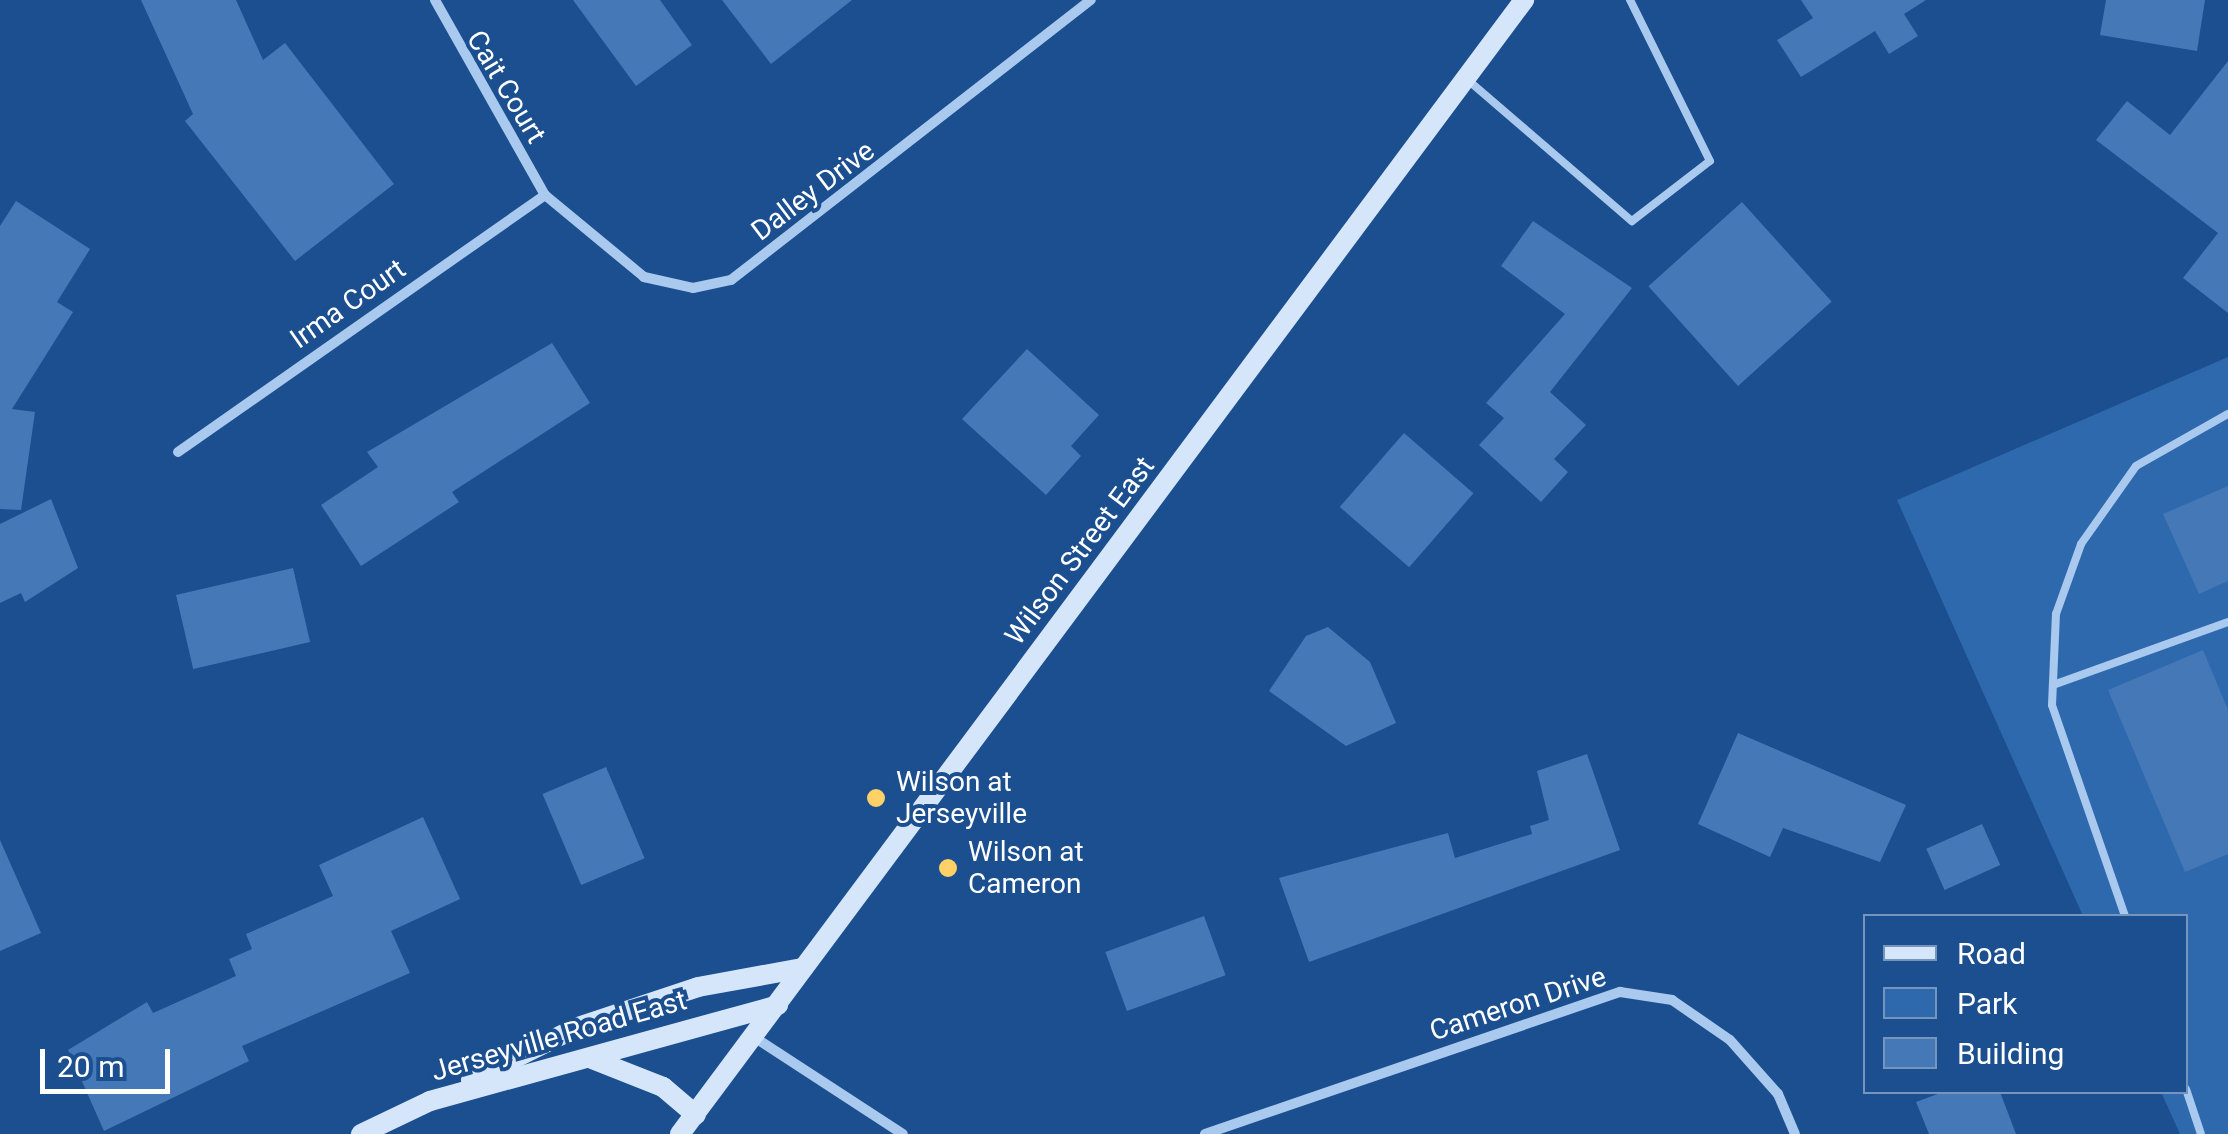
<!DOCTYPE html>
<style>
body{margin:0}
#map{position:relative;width:2228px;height:1134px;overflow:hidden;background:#1b4f8f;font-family:Roboto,sans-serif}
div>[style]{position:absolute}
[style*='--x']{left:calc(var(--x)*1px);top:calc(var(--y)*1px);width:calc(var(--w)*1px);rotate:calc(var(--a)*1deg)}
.green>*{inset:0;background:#2e69ad}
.building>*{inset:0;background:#4478b7;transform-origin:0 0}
.lane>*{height:8px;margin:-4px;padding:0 4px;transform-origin:4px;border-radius:4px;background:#a9c9ee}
.street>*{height:10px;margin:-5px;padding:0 5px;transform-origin:5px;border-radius:5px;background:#a9c9ee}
.secondary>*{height:20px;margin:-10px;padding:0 10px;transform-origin:10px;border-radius:10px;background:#d6e6fa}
.dots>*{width:28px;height:28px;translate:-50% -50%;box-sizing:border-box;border:5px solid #1b4f8f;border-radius:50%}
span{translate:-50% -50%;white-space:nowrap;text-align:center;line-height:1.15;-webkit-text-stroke:8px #1b4f8f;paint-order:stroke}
.street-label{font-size:28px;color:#fff}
.poi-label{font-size:28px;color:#fff}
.left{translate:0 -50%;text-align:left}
.legend{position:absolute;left:1863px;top:914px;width:325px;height:180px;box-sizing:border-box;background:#1b4f8f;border:2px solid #7695bc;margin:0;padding:12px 18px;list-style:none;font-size:30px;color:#fff}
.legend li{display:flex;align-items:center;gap:20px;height:50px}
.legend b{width:50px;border:2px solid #7695bc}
.scale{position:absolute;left:40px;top:1049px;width:130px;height:45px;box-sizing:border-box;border:5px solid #fff;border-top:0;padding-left:12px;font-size:30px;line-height:35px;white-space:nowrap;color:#fff;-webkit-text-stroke:8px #1b4f8f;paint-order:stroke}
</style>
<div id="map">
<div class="green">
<i style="clip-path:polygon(2228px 357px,2228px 1134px,2180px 1134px,2161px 1092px,2186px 1092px,2186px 916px,2083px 916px,1897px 500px)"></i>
</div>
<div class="building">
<i style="clip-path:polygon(141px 0,236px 0,263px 60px,285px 43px,394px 184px,295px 261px,185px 121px,193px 114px)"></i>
<i style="clip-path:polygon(573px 0,660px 0,692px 45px,636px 86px)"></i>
<i style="clip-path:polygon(722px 0,852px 0,771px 64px)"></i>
<i style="clip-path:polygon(1801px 0,1926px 0,1904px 14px,1918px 36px,1889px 54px,1875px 31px,1801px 77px,1777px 40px,1813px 18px)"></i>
<i style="clip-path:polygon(2106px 0,2205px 0,2197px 51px,2100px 35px)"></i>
<i style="clip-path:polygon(2228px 61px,2228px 313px,2183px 278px,2218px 233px,2096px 140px,2127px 101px,2170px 135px)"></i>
<i style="clip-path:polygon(16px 201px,90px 249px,57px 302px,73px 312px,12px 409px,35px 412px,21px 510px,0 509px,0 226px)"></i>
<i style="left:1742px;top:202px;width:134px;height:126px;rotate:48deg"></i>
<i style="clip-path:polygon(1533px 221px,1632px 288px,1550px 392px,1586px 425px,1554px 459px,1568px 472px,1541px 502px,1479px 445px,1504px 418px,1486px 403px,1565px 314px,1501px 266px)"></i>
<i style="clip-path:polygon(552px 343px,590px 403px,452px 492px,459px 502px,361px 566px,321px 505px,378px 467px,367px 452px)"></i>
<i style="clip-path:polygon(1027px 349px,1099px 415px,1071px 446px,1081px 456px,1046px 495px,962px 419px)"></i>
<i style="left:1404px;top:433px;width:92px;height:98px;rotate:41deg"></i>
<i style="clip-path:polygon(2228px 486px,2228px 581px,2199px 594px,2163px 514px)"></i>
<i style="clip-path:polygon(51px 499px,78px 568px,25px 602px,21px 593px,0 603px,0 524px)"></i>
<i style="left:293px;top:568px;width:76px;height:120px;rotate:77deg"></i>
<i style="clip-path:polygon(1328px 627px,1370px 662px,1396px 723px,1346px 746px,1269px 691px,1306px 636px)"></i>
<i style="clip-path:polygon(2203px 650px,2228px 710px,2228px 854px,2185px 872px,2108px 690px)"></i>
<i style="clip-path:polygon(1738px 733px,1906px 805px,1880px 862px,1783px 828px,1770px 857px,1698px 824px)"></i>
<i style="clip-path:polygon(1587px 754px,1620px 850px,1309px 962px,1279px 878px,1448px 833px,1455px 858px,1532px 834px,1530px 826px,1549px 820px,1537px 771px)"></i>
<i style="left:606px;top:767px;width:99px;height:69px;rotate:67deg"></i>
<i style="clip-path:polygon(423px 817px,460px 899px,391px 931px,410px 973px,242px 1046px,249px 1061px,104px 1131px,68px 1050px,147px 1002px,153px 1013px,236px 976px,229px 959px,252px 949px,246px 934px,333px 896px,319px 865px)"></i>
<i style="left:1982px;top:824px;width:45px;height:61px;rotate:66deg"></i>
<i style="clip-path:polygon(0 840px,41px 933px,0 951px)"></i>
<i style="left:1204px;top:916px;width:63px;height:105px;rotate:70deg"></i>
<i style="clip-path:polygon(1943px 1092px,2000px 1092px,2016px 1134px,1929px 1134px,1916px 1102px)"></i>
</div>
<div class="lane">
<i style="--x:1469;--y:81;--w:215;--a:40.7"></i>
<i style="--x:1632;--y:221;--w:98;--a:-37.6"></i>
<i style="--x:1710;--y:161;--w:180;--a:-116.4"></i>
<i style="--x:2053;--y:685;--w:186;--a:-19.8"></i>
<i style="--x:2125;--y:916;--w:223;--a:-109.1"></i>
<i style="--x:2052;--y:705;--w:91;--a:-87.5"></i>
<i style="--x:2056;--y:614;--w:74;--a:-70.3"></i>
<i style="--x:2081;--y:544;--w:95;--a:-54.8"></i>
<i style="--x:2136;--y:466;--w:106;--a:-29.5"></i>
<i style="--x:2186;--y:1089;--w:47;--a:71.6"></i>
</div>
<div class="street">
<i style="--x:435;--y:0;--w:224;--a:60.6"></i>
<i style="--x:545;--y:195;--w:129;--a:39.6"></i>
<i style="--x:644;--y:277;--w:50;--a:12.7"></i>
<i style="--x:693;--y:288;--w:39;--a:-12"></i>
<i style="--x:731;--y:280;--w:456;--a:-37.9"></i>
<i style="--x:178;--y:452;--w:448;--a:-35"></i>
<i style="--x:757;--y:1039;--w:174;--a:33.1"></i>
<i style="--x:1205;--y:1134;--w:439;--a:-18.9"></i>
<i style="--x:1620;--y:992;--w:53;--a:8.7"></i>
<i style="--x:1672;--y:1000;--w:70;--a:34.6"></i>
<i style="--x:1730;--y:1040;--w:72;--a:48.4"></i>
<i style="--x:1778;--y:1094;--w:43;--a:67"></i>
</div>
<div class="secondary">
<i style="--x:592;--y:1059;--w:76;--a:21.5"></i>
<i style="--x:663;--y:1087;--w:43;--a:40.3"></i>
<i style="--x:471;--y:1080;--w:119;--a:-26.4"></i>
<i style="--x:578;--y:1027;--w:126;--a:-18.4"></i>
<i style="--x:698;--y:987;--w:107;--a:-10.3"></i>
<i style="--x:361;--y:1134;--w:76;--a:-25.6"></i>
<i style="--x:430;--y:1101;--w:361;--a:-15.4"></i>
<i style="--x:680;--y:1134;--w:1414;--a:-53.34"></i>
</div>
<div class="dots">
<i style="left:876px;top:798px;background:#ffd166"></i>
<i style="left:948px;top:868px;background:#ffd166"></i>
</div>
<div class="street-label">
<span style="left:506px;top:87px;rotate:59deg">Cait Court</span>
<span style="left:813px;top:191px;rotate:-37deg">Dalley Drive</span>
<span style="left:348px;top:304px;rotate:-35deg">Irma Court</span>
<span style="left:1080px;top:551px;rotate:-53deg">Wilson Street East</span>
<span style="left:1518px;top:1004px;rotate:-18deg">Cameron Drive</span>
<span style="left:559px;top:1036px;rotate:-16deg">Jerseyville Road East</span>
</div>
<div class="poi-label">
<span class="left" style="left:896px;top:798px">Wilson at<br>Jerseyville</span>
<span class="left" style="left:968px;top:868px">Wilson at<br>Cameron</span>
</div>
<ul class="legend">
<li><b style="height:12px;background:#d6e6fa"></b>Road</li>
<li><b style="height:28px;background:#2e69ad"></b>Park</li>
<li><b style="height:28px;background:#4478b7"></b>Building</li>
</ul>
<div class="scale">20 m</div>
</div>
